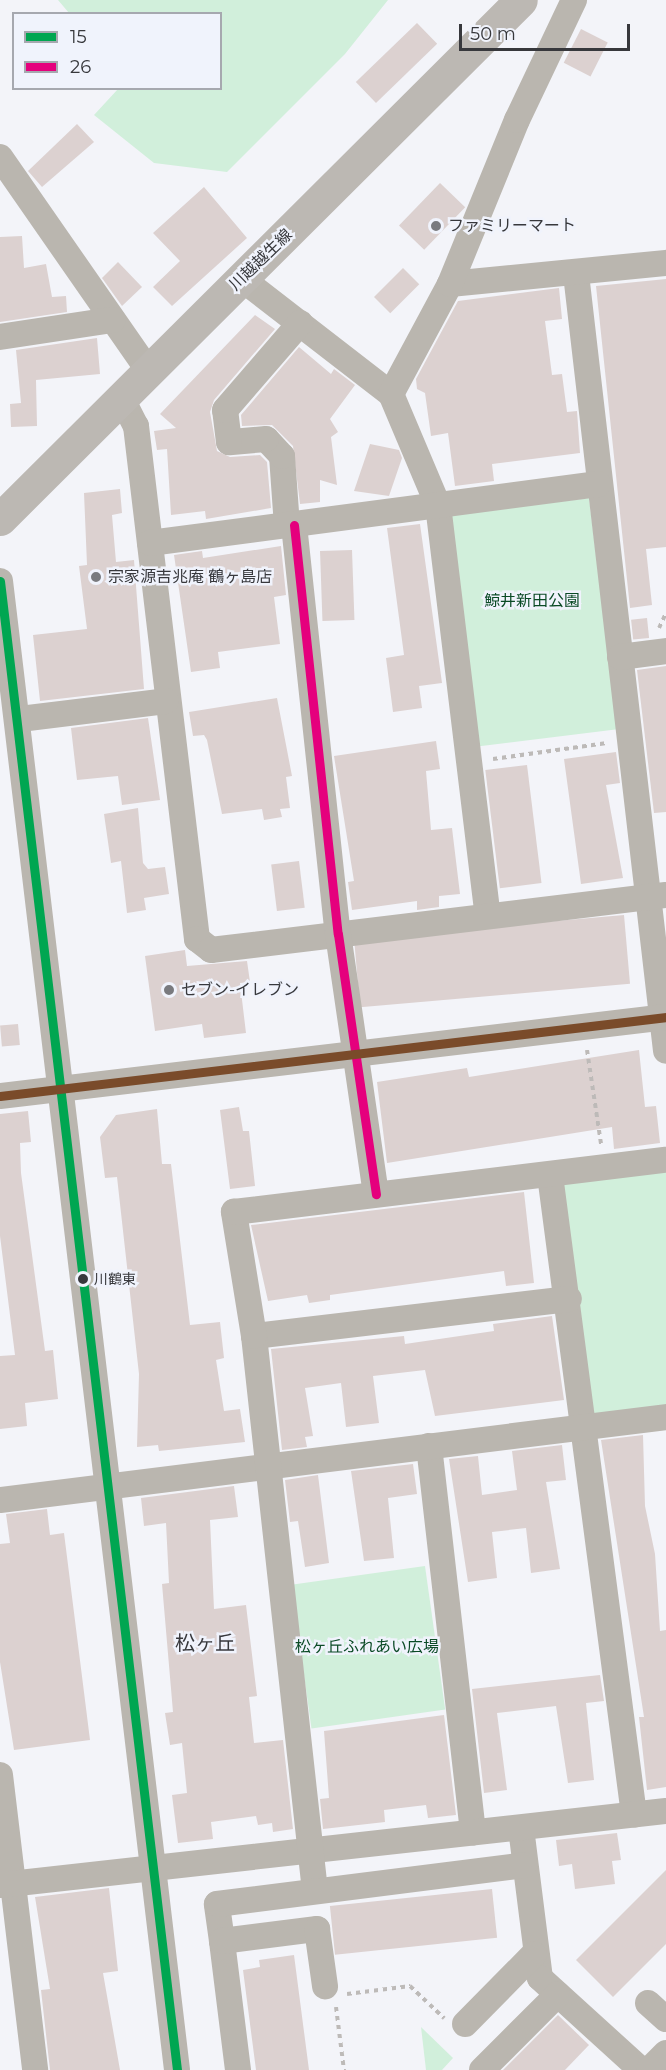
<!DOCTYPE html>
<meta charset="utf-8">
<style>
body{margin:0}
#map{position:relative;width:666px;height:2070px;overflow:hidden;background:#f3f4f9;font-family:Montserrat,"Noto Sans JP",sans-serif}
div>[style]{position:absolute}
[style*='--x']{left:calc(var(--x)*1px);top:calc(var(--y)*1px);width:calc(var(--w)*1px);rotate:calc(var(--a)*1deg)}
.green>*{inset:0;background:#d1efdb;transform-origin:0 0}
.building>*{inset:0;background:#dcd1d0;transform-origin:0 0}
.path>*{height:4px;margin-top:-2px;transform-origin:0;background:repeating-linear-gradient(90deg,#bdbab8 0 4.5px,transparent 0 9px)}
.minor>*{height:26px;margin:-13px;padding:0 13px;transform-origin:13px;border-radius:13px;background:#bab6af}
.major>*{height:33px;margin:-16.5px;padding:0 16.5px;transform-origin:16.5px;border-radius:16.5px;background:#bcb8b3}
.bus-1>*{height:9px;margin:-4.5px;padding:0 4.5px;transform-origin:4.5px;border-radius:4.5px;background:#00a651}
.bus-2>*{height:9px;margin:-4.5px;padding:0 4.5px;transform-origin:4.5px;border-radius:4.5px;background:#e5007d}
.bus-3>*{height:9px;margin:-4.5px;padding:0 4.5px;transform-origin:4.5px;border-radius:4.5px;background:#7a4b2a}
.dots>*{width:16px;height:16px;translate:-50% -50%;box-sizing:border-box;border:3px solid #f0f3fc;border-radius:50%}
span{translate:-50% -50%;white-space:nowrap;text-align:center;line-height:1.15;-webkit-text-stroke:5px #f0f3fc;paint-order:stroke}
.bus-label{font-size:14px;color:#37383c}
.left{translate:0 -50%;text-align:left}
.poi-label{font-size:16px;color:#37383c}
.street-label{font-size:16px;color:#37383c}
.park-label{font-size:16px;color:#0b4b26}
.quarter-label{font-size:20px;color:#37383c}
.legend{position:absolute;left:12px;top:12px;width:210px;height:78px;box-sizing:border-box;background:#f0f3fc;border:2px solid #a6a8af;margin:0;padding:8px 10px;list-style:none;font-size:18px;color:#37383c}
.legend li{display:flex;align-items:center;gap:12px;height:30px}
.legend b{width:30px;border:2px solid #a6a8af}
.scale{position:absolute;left:459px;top:24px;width:171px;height:27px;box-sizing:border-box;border:3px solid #37383c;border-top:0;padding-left:8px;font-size:18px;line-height:21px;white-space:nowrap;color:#37383c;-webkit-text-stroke:4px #f0f3fc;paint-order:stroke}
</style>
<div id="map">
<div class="green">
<i style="clip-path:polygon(58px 0,388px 0,345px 54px,227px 172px,154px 163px,94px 115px,118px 89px,220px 88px,220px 14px,69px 13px)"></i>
<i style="left:589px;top:498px;width:233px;height:139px;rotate:83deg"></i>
<i style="clip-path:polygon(666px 1169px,666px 1412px,591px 1421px,558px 1182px)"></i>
<i style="left:425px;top:1566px;width:145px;height:135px;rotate:82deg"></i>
<i style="clip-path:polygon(421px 2027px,453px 2058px,442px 2070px,426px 2070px)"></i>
</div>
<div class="building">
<i style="left:417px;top:23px;width:29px;height:85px;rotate:46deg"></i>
<i style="left:581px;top:29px;width:30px;height:38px;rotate:27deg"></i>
<i style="clip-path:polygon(77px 124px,94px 142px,42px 187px,28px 171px)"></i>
<i style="left:440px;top:183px;width:35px;height:59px;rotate:44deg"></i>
<i style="clip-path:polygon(204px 187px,247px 238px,172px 306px,153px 287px,180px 261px,153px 233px)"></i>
<i style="clip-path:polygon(22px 236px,24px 268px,46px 264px,52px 297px,66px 296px,67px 312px,0 322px,0 237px)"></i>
<i style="clip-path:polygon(118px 262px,142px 287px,122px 306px,102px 278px)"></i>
<i style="left:403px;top:268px;width:23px;height:41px;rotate:45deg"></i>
<i style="clip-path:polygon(666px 279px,666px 547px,646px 549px,652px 605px,630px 608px,596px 286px)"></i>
<i style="clip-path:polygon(559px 288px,562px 319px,545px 321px,552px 375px,562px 374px,567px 412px,577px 411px,580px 453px,492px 464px,494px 481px,455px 486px,448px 433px,431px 436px,425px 393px,417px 389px,416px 379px,458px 301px)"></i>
<i style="clip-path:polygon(255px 315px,275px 329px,214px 400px,210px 412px,217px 451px,230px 457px,260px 455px,267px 462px,271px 508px,206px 519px,205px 511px,171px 515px,167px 449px,157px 450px,154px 431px,176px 428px,160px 414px)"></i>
<i style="clip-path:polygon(97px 338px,100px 374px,36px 380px,37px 426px,11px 427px,10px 404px,21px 403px,16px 350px)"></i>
<i style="clip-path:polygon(299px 347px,331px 374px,334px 369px,355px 385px,330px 419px,338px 432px,331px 437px,337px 485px,320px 480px,320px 502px,300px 504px,293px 446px,272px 425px,242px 426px,241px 415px)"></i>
<i style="clip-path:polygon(370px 444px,399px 450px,402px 458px,389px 496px,354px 491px)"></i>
<i style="clip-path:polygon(120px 489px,122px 513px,112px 515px,116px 562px,134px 560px,144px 689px,40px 701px,33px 635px,87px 629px,79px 566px,87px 565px,84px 493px)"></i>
<i style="clip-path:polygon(420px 524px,442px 683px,419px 686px,422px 708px,393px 712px,386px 658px,404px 655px,387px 528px)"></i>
<i style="clip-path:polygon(281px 546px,286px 595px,274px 597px,280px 644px,218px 652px,220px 668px,191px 672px,174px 555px,202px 551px,203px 558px)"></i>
<i style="left:352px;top:550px;width:70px;height:32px;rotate:88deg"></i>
<i style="left:647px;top:618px;width:20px;height:16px;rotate:84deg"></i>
<i style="clip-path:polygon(666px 666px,666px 812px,654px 813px,637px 670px)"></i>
<i style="clip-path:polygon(277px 698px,292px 776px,286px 777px,290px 808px,280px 809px,282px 817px,264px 820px,262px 809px,222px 814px,207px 740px,204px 735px,193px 736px,189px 712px)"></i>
<i style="clip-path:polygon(148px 718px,160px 800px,122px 805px,118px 776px,77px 780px,71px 728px)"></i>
<i style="clip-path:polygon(436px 741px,440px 769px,426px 771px,431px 830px,452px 828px,460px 894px,439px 896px,439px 907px,417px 910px,417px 901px,352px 910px,348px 882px,354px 881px,334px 756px)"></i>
<i style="clip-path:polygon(616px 752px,620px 783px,606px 785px,623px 878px,581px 884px,564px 759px)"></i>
<i style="left:527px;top:765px;width:119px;height:42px;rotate:83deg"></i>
<i style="clip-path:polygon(138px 808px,143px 863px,148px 869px,165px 867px,169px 894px,144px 898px,146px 910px,127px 913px,121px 861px,111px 863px,104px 814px)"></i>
<i style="left:299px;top:861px;width:47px;height:28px;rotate:83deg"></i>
<i style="left:624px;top:915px;width:69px;height:271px;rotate:85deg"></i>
<i style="clip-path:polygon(185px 950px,187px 966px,247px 961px,250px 982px,240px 983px,246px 1033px,204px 1038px,202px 1024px,155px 1031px,145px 956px)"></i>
<i style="left:18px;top:1024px;width:21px;height:18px;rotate:85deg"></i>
<i style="clip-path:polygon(639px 1050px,645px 1107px,656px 1106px,660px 1143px,614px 1149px,612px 1127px,387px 1163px,377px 1082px,467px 1068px,469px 1077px)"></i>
<i style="clip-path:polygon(239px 1107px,243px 1131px,249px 1131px,255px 1186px,230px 1189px,220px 1110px)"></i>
<i style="clip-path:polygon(157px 1109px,162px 1164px,171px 1164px,190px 1325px,220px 1322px,224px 1358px,216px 1360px,224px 1411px,240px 1409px,245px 1442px,159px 1451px,158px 1445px,137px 1447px,139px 1374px,117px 1177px,105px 1178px,100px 1137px,116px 1115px)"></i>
<i style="clip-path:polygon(28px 1111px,31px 1142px,20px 1143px,21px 1173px,45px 1351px,53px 1350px,58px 1399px,25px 1403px,27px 1426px,0 1429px,0 1356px,15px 1355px,0 1236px,0 1114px)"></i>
<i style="clip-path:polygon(524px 1192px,534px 1283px,506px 1286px,504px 1271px,330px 1295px,330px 1300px,309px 1303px,307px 1295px,268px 1301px,251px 1225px)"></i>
<i style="clip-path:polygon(552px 1316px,564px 1400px,435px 1416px,425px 1370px,373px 1376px,379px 1423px,346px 1427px,341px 1383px,305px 1388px,313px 1436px,305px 1437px,307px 1447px,282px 1450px,271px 1349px,404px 1336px,405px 1344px,494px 1331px,493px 1324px)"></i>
<i style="clip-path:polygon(643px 1435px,645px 1506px,655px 1554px,660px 1631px,666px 1630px,666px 1787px,647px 1790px,639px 1717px,644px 1717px,601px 1440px)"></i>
<i style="clip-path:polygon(562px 1445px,566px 1480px,546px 1482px,560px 1569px,531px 1573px,526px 1528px,492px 1532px,497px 1578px,468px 1582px,449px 1459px,478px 1456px,482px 1495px,517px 1490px,512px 1451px)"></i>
<i style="clip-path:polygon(413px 1464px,417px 1494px,388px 1498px,394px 1558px,364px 1561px,351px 1471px)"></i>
<i style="clip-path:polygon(318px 1475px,329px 1563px,305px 1567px,298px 1521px,290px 1522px,285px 1480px)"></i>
<i style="clip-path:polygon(234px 1486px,238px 1517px,210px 1520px,214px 1609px,246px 1605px,257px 1696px,249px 1697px,254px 1743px,283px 1740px,293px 1829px,273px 1832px,272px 1823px,258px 1825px,256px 1816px,211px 1822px,213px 1839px,178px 1843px,172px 1795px,187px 1793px,182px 1743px,170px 1745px,165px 1713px,173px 1712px,162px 1584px,169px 1583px,166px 1523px,144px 1526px,141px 1498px)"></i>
<i style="clip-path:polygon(47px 1509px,50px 1535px,64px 1533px,90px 1740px,14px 1750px,0 1662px,0 1544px,10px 1543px,6px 1514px)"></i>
<i style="clip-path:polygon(600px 1675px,604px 1701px,586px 1703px,594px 1780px,568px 1783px,556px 1706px,497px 1713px,507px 1790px,484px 1793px,472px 1689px)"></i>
<i style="clip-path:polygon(444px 1715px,456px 1815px,428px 1818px,426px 1805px,384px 1810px,385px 1822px,323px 1829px,320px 1799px,329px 1798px,324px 1731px)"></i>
<i style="clip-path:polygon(617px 1833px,621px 1860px,612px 1861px,615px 1884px,575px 1889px,572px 1864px,559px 1866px,556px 1840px)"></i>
<i style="clip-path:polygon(666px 1870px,666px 1944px,613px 1997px,576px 1960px)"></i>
<i style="clip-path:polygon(109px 1888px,118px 1971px,103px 1973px,120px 2070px,50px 2070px,41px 1990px,50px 1989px,35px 1897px)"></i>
<i style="left:492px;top:1889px;width:49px;height:163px;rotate:84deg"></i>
<i style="clip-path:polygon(294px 1955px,309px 2070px,256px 2070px,243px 1970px,260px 1967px,259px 1960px)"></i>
<i style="clip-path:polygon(558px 2015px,589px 2045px,565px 2070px,503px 2070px)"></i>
</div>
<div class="path">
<i style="--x:659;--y:628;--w:17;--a:-65"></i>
<i style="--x:493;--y:759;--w:115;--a:-8"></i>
<i style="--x:587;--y:1050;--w:95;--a:81.5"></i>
<i style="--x:347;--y:1994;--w:64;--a:-7.2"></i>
<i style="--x:410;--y:1986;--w:47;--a:43.3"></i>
<i style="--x:336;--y:2007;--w:64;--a:82.8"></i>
</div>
<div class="minor">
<i style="--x:0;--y:157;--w:259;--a:55.2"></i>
<i style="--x:576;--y:274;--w:782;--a:83.39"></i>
<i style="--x:242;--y:279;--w:188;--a:37.7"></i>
<i style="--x:391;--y:394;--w:121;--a:67.1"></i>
<i style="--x:438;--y:505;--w:414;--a:83.1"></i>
<i style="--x:450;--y:284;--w:217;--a:-5.6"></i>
<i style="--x:0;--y:337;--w:114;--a:-8.6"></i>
<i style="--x:391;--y:394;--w:125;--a:-61.8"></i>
<i style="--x:450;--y:284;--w:177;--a:-67.8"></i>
<i style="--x:517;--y:120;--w:133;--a:-64.6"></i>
<i style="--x:121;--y:397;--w:33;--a:63"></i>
<i style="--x:136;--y:426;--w:517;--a:83.22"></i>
<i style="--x:197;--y:939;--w:18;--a:38"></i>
<i style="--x:211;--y:950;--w:458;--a:-6.9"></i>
<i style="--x:294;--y:525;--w:411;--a:83.9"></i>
<i style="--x:338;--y:934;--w:263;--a:81.7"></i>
<i style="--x:287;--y:526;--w:70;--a:-94.1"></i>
<i style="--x:282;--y:456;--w:23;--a:-133"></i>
<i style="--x:266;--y:439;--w:37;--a:175"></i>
<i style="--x:229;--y:442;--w:32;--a:-97"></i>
<i style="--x:225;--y:410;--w:115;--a:-49.2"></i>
<i style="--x:150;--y:543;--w:452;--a:-7.5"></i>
<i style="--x:0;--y:581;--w:1499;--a:83.22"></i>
<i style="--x:620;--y:657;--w:46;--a:-7.4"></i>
<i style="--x:20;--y:719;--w:147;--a:-7"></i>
<i style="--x:0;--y:1096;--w:671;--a:-6.76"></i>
<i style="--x:550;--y:1175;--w:645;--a:82.52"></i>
<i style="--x:254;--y:1336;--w:317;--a:-6.7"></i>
<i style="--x:429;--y:1446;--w:389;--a:83.5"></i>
<i style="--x:0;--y:1500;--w:671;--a:-7.1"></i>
<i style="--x:0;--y:1775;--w:297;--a:83.2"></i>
<i style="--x:521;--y:1828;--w:151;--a:82.8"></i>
<i style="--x:540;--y:1978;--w:137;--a:42.3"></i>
<i style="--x:0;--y:1885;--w:670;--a:-6.34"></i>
<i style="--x:315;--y:1891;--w:558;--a:-96.27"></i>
<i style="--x:254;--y:1336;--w:126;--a:-99.2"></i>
<i style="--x:234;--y:1212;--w:435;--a:-6.9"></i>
<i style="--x:222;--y:1941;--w:37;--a:-98"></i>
<i style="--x:217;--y:1904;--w:310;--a:-7.2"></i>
<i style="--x:648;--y:2003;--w:24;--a:42"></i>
<i style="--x:465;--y:2024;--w:98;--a:-45.4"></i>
<i style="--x:238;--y:2070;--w:130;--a:-97.1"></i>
<i style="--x:222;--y:1941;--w:96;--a:-7.2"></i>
<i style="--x:317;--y:1929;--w:58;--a:82"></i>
<i style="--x:482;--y:2070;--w:107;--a:-45"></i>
<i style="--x:649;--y:2070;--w:24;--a:-45"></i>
</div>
<div class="major">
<i style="--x:0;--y:519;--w:735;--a:-44.89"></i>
</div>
<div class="bus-1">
<i style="--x:0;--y:581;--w:1499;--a:83.22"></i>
</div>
<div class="bus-2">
<i style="--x:294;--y:525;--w:411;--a:83.9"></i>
<i style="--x:338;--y:934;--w:263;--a:81.7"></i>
</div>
<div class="bus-3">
<i style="--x:0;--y:1096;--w:671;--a:-6.76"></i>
</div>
<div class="dots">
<i style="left:436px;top:226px;background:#797a7e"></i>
<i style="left:96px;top:577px;background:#797a7e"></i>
<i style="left:169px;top:990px;background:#797a7e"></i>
<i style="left:83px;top:1279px;background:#37383c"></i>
</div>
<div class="bus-label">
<span class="left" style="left:94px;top:1279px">川鶴東</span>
</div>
<div class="poi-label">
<span class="left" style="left:448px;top:226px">ファミリーマート</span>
<span class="left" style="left:108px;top:577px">宗家源吉兆庵 鶴ヶ島店</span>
<span class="left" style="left:181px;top:990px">セブン-イレブン</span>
</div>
<div class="street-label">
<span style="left:261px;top:260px;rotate:-44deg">川越越生線</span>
</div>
<div class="park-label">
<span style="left:532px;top:601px">鯨井新田公園</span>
<span style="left:367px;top:1647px">松ヶ丘ふれあい広場</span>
</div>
<div class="quarter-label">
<span style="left:205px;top:1643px">松ヶ丘</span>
</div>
<ul class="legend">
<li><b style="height:8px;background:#00a651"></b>15</li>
<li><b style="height:8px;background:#e5007d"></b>26</li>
</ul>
<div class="scale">50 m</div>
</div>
